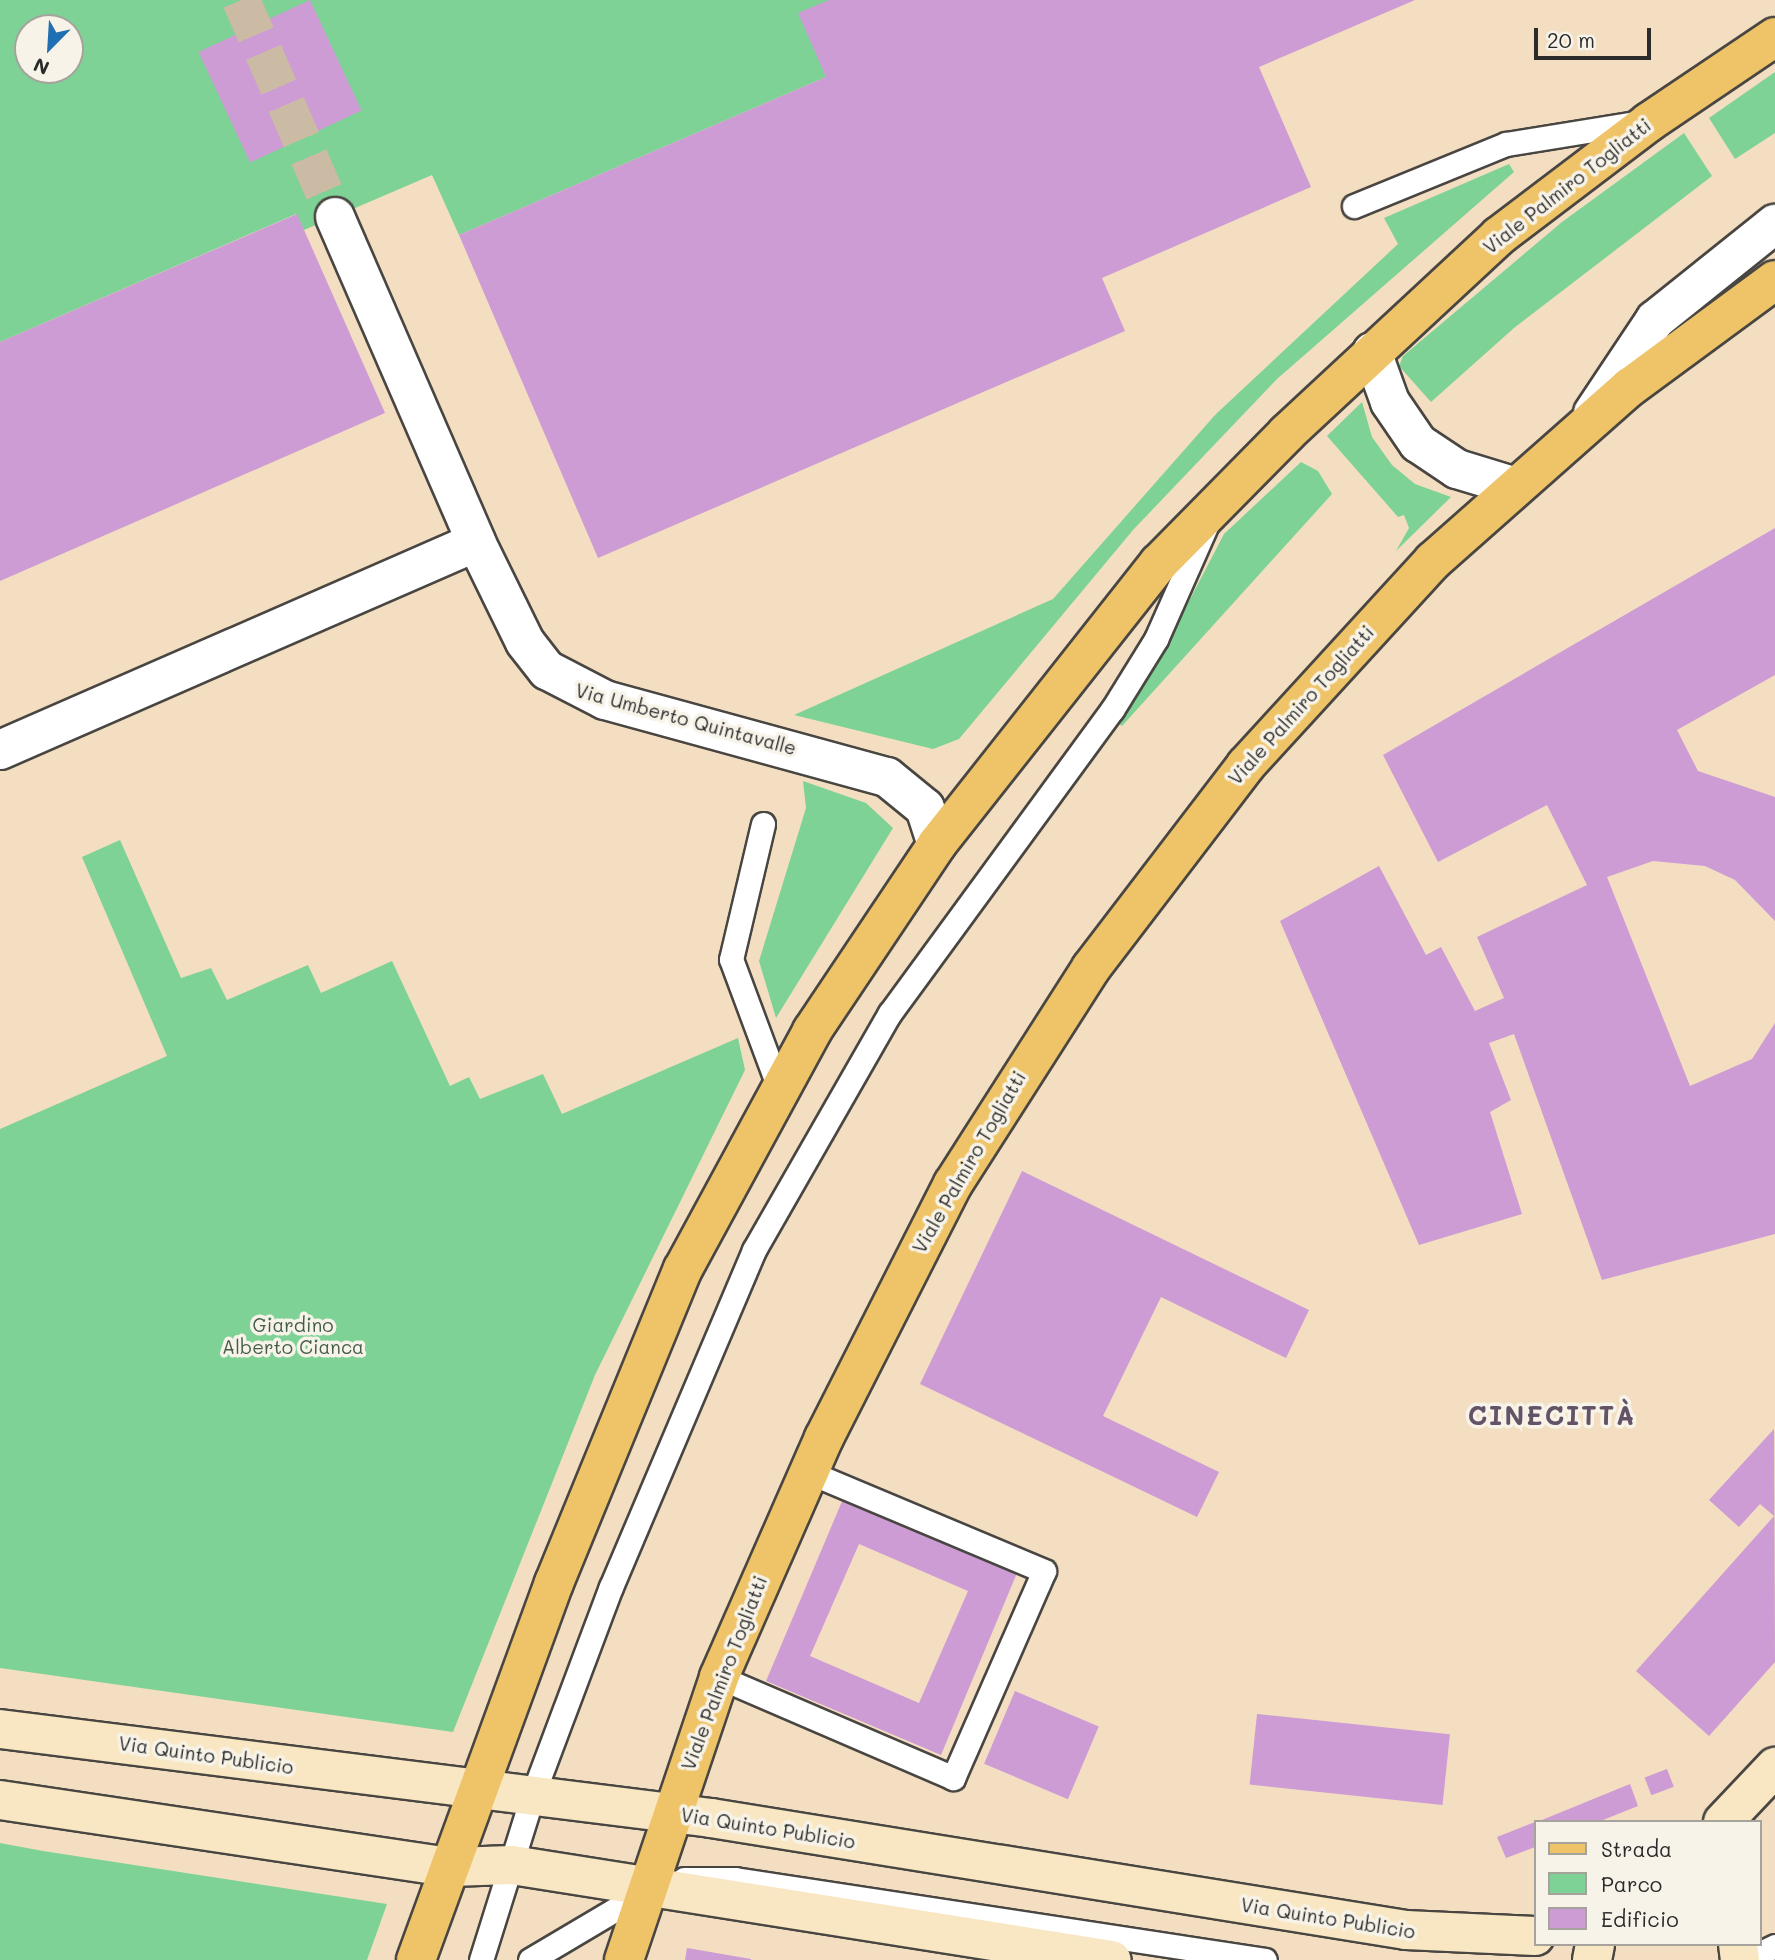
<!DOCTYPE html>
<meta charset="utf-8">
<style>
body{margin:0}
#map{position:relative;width:1775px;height:1960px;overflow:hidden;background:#f3dec2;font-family:Mali,sans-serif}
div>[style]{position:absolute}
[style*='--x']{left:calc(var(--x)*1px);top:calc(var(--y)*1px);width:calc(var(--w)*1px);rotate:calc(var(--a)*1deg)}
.green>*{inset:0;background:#7ed295}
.building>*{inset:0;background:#cd9cd4;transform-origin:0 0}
.street-tunnel>*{height:38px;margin-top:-19px;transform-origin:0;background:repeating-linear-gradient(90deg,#cbbaa4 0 38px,transparent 0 57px)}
.roads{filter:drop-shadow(2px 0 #494642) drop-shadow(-2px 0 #494642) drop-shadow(0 2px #494642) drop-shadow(0 -2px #494642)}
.lane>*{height:23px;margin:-11.5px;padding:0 11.5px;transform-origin:11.5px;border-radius:11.5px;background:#fff}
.street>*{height:38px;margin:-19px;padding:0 19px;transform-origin:19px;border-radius:19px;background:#fff}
.secondary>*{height:38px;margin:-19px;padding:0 19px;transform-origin:19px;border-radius:19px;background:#f9e7c3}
.primary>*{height:38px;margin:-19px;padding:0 19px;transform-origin:19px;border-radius:19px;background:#efc469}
span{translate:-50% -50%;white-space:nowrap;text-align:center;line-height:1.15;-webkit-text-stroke:7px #f7f3e8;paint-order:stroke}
.street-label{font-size:19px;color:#2b2b2b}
.park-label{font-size:19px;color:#445d4b}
.district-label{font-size:26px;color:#645366;font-weight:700;letter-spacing:2px}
.legend{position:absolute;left:1534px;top:1820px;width:228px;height:126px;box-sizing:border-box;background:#f7f3e8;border:2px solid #a5a39c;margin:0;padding:9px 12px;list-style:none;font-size:21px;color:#2b2b2b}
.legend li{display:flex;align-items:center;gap:14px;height:35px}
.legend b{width:35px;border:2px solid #a5a39c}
.north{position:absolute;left:14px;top:14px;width:70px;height:70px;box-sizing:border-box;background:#f7f3e8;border:2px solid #a5a39c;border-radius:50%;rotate:204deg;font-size:19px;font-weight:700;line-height:28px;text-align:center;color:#2b2b2b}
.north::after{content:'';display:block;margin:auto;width:24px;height:32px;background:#1f6fb2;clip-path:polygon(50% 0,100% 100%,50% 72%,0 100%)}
.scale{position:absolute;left:1534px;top:28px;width:117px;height:32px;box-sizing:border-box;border:4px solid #2b2b2b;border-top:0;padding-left:9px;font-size:21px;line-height:24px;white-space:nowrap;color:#2b2b2b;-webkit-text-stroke:5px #f7f3e8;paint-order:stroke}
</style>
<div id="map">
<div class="green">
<i style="clip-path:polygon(evenodd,0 0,829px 0,826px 77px,459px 235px,432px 175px,304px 230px,296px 214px,0 342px,0 0,28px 28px,70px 28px,70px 70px,28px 70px,28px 28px)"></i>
<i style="clip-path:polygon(1775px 72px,1775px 133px,1735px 159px,1709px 118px)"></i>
<i style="clip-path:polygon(1684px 133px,1712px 176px,1514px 328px,1431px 402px,1399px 366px,1403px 356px,1562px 222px)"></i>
<i style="clip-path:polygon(1509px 164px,1514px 172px,1277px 379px,1133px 530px,959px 739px,933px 749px,794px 715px,1053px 599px,1215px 415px,1398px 244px,1384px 218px)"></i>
<i style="clip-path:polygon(1362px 402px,1372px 437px,1392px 465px,1415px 484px,1451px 497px,1396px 551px,1409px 528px,1404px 515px,1398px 517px,1327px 436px)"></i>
<i style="clip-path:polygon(1301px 462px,1318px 471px,1332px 494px,1122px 726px,1118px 723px,1151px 674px,1224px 534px)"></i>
<i style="clip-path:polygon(803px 781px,866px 803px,893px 828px,776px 1018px,759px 961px,806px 808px)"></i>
<i style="clip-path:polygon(120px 840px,181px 978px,211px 968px,227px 1000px,308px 965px,321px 993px,392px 961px,450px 1086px,469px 1077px,480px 1099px,543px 1074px,562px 1114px,738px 1038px,745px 1070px,595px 1375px,453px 1732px,0 1668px,0 1129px,167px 1056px,82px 857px)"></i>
<i style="clip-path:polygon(0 1843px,43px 1851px,387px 1904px,367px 1960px,0 1960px)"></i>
</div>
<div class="building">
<i style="left:310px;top:0;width:122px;height:123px;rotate:65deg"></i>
<i style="clip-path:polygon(829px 0,1415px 0,1259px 67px,1311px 187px,1102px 278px,1125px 331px,598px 558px,459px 235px,826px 77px,798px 13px)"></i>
<i style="clip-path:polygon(297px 214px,385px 413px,0 581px,0 342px)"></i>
<i style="clip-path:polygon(1775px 528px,1775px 675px,1677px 730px,1698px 771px,1775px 797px,1775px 921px,1735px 880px,1705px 866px,1653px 861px,1607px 877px,1690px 1086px,1752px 1059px,1775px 1023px,1775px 1234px,1602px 1280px,1514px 1034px,1489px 1043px,1511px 1100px,1490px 1112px,1522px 1214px,1419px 1245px,1280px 921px,1379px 866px,1426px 955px,1441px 947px,1475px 1011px,1504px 998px,1477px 937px,1587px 885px,1547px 805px,1438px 862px,1383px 755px)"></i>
<i style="clip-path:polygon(1022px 1171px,1309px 1310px,1286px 1358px,1161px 1297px,1103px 1416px,1219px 1472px,1197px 1517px,920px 1384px)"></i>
<i style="clip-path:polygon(1774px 1429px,1775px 1662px,1709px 1736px,1636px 1671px,1774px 1516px,1760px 1504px,1739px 1527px,1709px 1500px)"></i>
<i style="clip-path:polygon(evenodd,843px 1499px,1017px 1573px,941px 1755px,766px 1681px,843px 1499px,859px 1544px,968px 1591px,919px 1703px,810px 1656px,859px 1544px)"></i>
<i style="left:1015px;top:1691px;width:91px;height:79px;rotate:23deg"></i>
<i style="left:1257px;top:1714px;width:194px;height:71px;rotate:6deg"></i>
<i style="left:1667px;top:1769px;width:19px;height:24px;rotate:69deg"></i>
<i style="clip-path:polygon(1630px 1784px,1638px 1806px,1598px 1822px,1537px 1822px)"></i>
<i style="clip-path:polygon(1535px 1822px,1535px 1847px,1506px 1858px,1497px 1837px)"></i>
<i style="clip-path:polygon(687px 1948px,751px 1959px,751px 1960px,685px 1960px)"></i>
</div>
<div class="street-tunnel">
<i style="--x:241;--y:0;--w:236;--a:66.6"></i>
</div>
<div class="roads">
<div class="lane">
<i style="--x:1354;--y:206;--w:164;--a:-22.2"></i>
<i style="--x:1506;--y:144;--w:138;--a:-9.2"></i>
<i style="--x:763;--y:824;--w:139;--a:103.3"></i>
<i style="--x:731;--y:959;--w:138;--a:69.6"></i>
<i style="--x:719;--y:1677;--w:255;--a:23.3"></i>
<i style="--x:953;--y:1778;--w:226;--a:-66.3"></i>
<i style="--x:1044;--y:1571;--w:255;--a:-157.2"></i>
<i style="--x:684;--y:1879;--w:51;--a:0"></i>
<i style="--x:735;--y:1879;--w:536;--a:8.69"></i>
<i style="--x:481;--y:1960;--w:174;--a:-72.6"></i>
<i style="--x:533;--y:1794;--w:221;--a:-69.4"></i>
<i style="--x:611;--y:1587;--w:366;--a:-67"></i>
<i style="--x:754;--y:1250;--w:273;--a:-60.2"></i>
<i style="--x:890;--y:1013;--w:376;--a:-53.8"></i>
<i style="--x:1112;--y:710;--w:84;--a:-58.2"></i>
<i style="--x:1156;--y:639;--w:126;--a:-66.1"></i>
<i style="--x:530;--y:1960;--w:137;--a:-30.7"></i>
<i style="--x:1746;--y:1960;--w:32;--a:-26"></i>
</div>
<div class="street">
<i style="--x:335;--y:217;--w:354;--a:66.5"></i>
<i style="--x:476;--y:542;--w:111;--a:63.9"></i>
<i style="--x:525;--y:642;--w:36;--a:52"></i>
<i style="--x:547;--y:670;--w:65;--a:27.3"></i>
<i style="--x:605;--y:700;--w:292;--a:15.3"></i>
<i style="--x:887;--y:777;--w:49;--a:39.2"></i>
<i style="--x:925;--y:808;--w:38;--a:72"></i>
<i style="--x:1372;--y:352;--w:53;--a:70.2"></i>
<i style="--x:1390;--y:402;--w:50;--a:55.7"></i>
<i style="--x:1418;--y:443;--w:47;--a:33.7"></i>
<i style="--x:1457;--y:469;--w:59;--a:16.9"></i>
<i style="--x:1593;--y:413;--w:112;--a:-56.3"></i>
<i style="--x:1655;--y:320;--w:154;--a:-38.7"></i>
<i style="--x:0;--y:750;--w:519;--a:-23.6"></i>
</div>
<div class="secondary">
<i style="--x:0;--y:1729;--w:717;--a:7.13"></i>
<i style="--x:711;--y:1818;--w:704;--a:9.15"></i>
<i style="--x:1406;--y:1930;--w:129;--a:2.7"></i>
<i style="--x:0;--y:1800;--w:454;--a:8.5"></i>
<i style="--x:449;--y:1867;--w:63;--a:-1.8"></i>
<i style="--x:512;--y:1865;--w:607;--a:9"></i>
<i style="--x:1723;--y:1822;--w:76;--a:-46.6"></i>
<i style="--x:1738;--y:1944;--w:16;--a:83"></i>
<i style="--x:1592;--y:1960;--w:16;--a:-79"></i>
</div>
<div class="primary">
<i style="--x:416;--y:1960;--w:401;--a:-69.9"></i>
<i style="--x:554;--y:1583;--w:339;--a:-67.7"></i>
<i style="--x:683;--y:1269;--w:271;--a:-61.5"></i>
<i style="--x:812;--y:1031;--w:225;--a:-56.2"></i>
<i style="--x:937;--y:844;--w:358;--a:-51.7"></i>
<i style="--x:1159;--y:563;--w:182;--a:-45.4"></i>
<i style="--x:1287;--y:433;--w:289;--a:-42.9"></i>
<i style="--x:1499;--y:236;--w:188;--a:-37.2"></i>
<i style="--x:1649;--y:122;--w:152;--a:-34"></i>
<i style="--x:624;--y:1960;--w:299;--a:-71.4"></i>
<i style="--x:719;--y:1677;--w:261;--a:-66.3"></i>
<i style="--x:824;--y:1438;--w:285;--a:-63.1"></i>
<i style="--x:953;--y:1184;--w:256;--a:-57.4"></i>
<i style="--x:1091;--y:968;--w:255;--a:-52.6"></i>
<i style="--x:1246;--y:765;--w:277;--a:-47.5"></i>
<i style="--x:1433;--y:561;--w:263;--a:-41.5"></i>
<i style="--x:1630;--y:387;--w:180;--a:-36.4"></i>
</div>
</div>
<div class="street-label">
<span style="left:1567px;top:186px;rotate:-38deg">Viale Palmiro Togliatti</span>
<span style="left:1301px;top:705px;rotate:-48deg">Viale Palmiro Togliatti</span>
<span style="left:686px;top:719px;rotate:15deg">Via Umberto Quintavalle</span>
<span style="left:969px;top:1162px;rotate:-60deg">Viale Palmiro Togliatti</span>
<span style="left:724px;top:1673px;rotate:-69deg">Viale Palmiro Togliatti</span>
<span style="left:206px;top:1755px;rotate:8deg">Via Quinto Publicio</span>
<span style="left:768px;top:1828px;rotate:9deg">Via Quinto Publicio</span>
<span style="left:1328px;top:1918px;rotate:9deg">Via Quinto Publicio</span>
</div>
<div class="park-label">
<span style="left:293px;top:1336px">Giardino<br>Alberto Cianca</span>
</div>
<div class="district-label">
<span style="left:1552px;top:1416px">CINECITTÀ</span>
</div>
<ul class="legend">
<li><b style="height:9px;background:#efc469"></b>Strada</li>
<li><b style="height:19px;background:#7ed295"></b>Parco</li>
<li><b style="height:19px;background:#cd9cd4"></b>Edificio</li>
</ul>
<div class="north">N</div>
<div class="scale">20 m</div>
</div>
